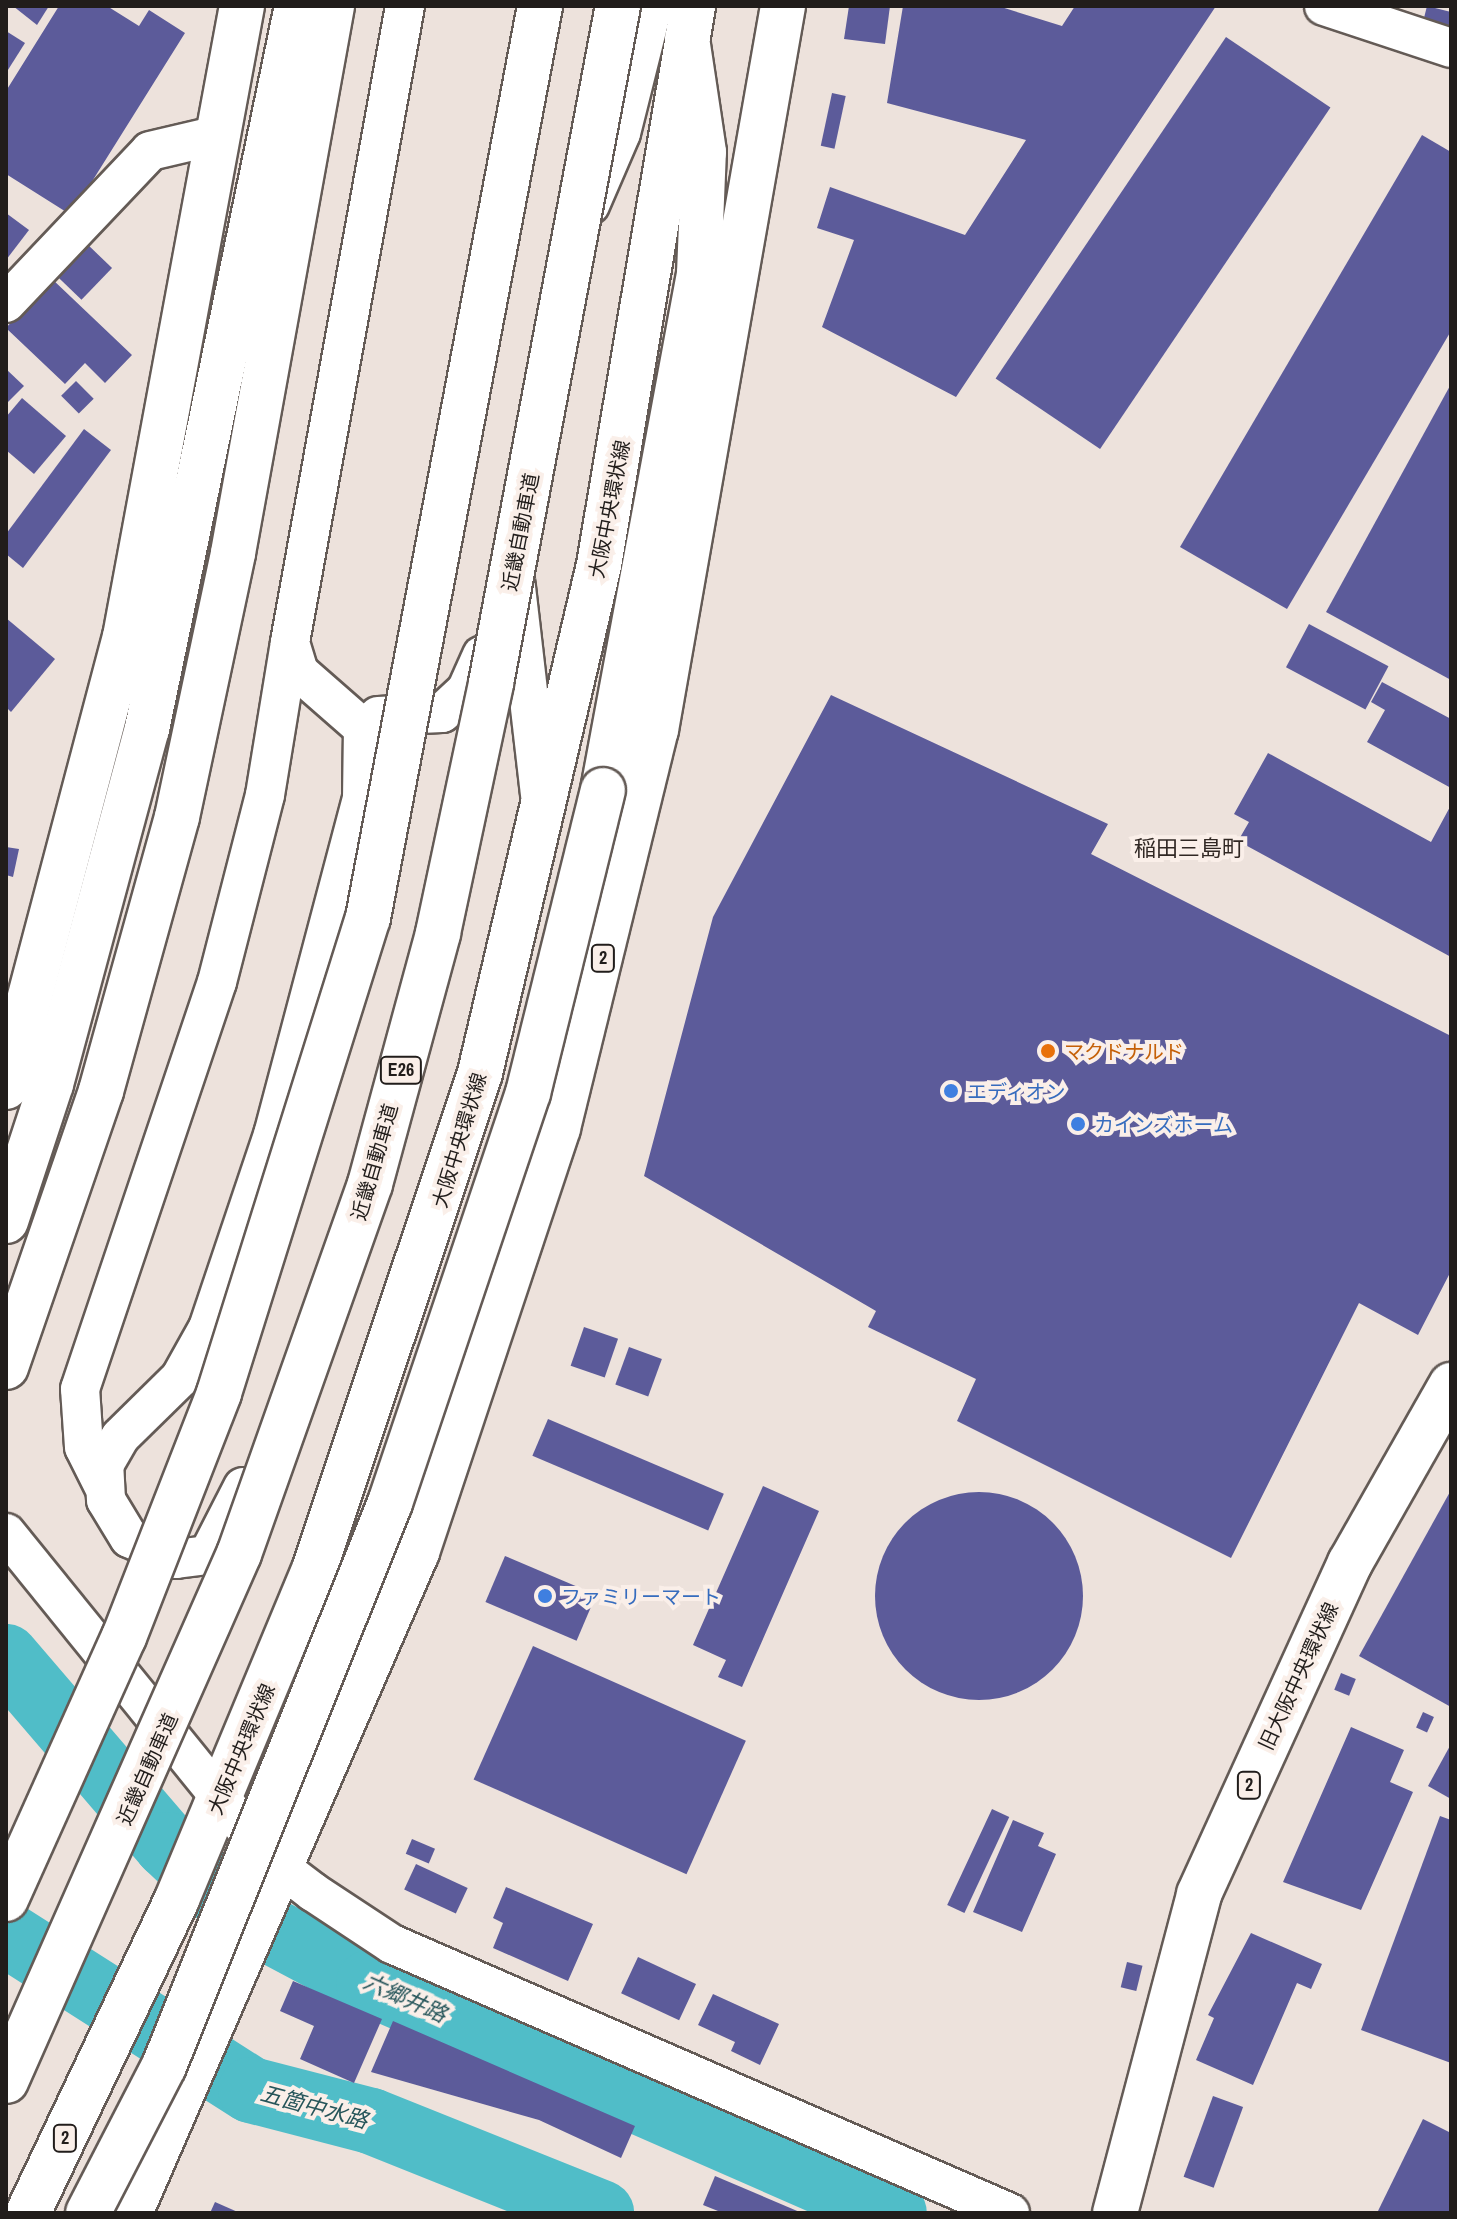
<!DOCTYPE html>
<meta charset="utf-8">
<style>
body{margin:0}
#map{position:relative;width:1457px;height:2219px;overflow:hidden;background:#ede2dc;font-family:"Archivo Narrow","Noto Sans JP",sans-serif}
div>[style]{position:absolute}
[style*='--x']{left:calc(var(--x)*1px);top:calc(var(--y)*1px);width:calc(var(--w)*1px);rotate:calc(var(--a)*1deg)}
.river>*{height:66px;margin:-33px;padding:0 33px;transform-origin:33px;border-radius:33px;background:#50bdc8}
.building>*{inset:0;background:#5c5b9a;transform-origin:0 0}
.round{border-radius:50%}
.roads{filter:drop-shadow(2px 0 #645b56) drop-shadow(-2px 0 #645b56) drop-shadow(0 2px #645b56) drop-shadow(0 -2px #645b56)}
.minor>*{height:38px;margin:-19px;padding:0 19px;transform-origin:19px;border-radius:19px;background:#fff}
.major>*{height:44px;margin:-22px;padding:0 22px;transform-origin:22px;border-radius:22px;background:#fff}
.highway>*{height:44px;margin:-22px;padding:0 22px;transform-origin:22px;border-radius:22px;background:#fff}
.bridges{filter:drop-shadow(2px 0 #645b56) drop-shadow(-2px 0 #645b56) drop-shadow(0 2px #645b56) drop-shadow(0 -2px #645b56)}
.highway-bridge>*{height:44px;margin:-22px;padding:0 22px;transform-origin:22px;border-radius:22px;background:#fff}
.dots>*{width:22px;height:22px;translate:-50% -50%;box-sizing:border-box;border:4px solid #faefe9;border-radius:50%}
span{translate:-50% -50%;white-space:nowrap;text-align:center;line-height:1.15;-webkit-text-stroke:8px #faefe9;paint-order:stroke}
.shield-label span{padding:2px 6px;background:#faefe9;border:2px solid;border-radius:6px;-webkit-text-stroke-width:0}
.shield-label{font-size:18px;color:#211d1b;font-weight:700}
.street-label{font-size:20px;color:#211d1b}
.food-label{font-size:20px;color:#c56008}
.left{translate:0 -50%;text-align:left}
.shop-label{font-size:20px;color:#366cbe}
.neighbourhood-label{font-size:22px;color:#312824}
.water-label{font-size:22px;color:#26555a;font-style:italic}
.frame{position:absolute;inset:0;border:8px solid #211d1b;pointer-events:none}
</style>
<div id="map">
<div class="river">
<i style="--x:6;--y:1657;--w:248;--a:49.4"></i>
<i style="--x:167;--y:1845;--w:104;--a:43.1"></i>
<i style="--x:243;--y:1916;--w:143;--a:28"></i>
<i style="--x:369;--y:1983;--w:573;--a:23.66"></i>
<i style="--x:6;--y:1934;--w:290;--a:32.5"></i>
<i style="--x:251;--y:2090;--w:124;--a:14.5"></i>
<i style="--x:371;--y:2121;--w:248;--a:21.8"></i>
</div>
<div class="building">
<i style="clip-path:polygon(13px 6px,49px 6px,37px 25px)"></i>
<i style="clip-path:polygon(59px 6px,107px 6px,139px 26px,149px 10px,185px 33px,71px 215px,6px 174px,6px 91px)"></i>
<i style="clip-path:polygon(849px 6px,890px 6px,885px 44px,844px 39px)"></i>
<i style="clip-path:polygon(903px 6px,998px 6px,1062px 26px,1075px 6px,1216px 6px,956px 397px,822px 327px,854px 240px,817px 228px,830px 187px,965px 235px,1026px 140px,887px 103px)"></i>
<i style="clip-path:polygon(1427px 6px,1451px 12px,1450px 30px,1423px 22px)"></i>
<i style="clip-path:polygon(6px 31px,25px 43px,6px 73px)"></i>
<i style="left:1226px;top:37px;width:126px;height:412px;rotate:34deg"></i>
<i style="left:832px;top:93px;width:14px;height:54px;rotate:12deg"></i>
<i style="clip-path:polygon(1422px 135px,1451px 152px,1451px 331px,1287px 609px,1180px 547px)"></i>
<i style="clip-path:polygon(6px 213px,29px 230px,6px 260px)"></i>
<i style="left:84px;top:241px;width:39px;height:44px;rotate:44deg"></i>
<i style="clip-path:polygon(51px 278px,132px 355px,105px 383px,85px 363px,65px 384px,6px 328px)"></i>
<i style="clip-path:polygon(6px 369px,24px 386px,6px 404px)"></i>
<i style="left:76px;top:381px;width:25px;height:21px;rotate:45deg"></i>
<i style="clip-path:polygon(1451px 384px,1451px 680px,1326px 612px)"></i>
<i style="clip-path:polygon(22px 398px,66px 436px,34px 474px,6px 450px,6px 417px)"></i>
<i style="clip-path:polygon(84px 429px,111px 450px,23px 568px,6px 554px,6px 534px)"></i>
<i style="clip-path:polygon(6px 618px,55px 659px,11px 712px,6px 707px)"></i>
<i style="left:1309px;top:624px;width:90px;height:49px;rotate:28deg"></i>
<i style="clip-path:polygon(1382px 682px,1451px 719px,1451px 788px,1367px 742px,1385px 710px,1371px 702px)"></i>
<i style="clip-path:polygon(831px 695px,1108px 824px,1091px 854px,1451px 1036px,1451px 1271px,1418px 1335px,1359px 1303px,1231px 1558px,957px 1421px,976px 1379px,868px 1327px,876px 1311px,644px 1176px,713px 917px)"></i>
<i style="clip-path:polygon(1268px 753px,1431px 842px,1451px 805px,1451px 957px,1238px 841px,1249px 822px,1234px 814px)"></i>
<i style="clip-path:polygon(6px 847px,19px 849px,13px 877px,6px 875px)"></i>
<i style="left:584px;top:1327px;width:36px;height:41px;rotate:19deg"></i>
<i style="left:629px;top:1347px;width:35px;height:40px;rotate:20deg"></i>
<i style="left:548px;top:1419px;width:191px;height:40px;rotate:23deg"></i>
<i style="clip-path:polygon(763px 1486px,819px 1511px,742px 1687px,718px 1677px,726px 1660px,693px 1645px)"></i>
<i style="clip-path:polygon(1451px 1490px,1451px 1707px,1359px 1656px)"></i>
<i class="round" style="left:875px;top:1492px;width:208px;height:208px"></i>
<i style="left:505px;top:1556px;width:99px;height:50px;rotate:23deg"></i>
<i style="left:533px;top:1646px;width:233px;height:146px;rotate:24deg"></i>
<i style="left:1341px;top:1673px;width:16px;height:18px;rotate:22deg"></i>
<i style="left:1423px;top:1712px;width:12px;height:17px;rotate:24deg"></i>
<i style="clip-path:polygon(1351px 1727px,1404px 1750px,1390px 1782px,1413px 1792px,1361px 1910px,1283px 1882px)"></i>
<i style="clip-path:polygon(1451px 1744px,1451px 1799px,1428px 1786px)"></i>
<i style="left:992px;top:1809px;width:19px;height:106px;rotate:25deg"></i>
<i style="clip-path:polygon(1440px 1816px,1451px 1820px,1451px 2063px,1361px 2030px)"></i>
<i style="clip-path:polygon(1013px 1820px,1044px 1833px,1038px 1846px,1056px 1854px,1022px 1932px,973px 1912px)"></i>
<i style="left:412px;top:1839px;width:25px;height:16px;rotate:23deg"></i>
<i style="left:416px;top:1864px;width:57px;height:28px;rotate:25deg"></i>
<i style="clip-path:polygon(506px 1887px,593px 1924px,568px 1981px,493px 1948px,503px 1923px,493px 1918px)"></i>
<i style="clip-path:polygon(1251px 1933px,1322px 1964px,1311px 1989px,1297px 1983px,1253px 2085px,1196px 2060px,1214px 2018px,1208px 2015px)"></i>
<i style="left:638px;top:1957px;width:64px;height:40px;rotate:25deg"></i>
<i style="left:1127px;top:1962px;width:16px;height:26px;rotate:14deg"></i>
<i style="clip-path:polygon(293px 1981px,382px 2019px,354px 2083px,300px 2059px,314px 2026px,280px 2011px)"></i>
<i style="clip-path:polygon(713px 1994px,779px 2024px,760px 2065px,731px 2051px,735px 2042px,698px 2025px)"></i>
<i style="clip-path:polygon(393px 2021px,635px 2126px,621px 2158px,539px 2120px,371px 2072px)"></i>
<i style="left:1213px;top:2096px;width:32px;height:86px;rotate:20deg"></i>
<i style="clip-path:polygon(1423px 2119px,1451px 2133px,1451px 2213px,1377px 2213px)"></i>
<i style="clip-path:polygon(715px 2176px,802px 2213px,723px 2213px,703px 2205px)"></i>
<i style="clip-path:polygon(215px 2202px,240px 2213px,210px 2213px)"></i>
</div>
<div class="roads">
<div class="minor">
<i style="--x:1324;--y:6;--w:134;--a:18.3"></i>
<i style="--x:590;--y:205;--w:78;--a:-66.7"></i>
<i style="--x:621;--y:133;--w:131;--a:-75.9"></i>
<i style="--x:6;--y:303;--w:209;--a:-46.5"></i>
<i style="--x:150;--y:151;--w:70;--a:-13.2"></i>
<i style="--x:516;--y:587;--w:210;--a:83.4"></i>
<i style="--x:378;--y:716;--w:64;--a:-2.7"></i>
<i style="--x:442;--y:713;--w:33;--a:-43"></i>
<i style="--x:466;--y:691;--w:39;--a:-66"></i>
<i style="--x:103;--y:1485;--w:42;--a:-116.6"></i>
<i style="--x:84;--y:1447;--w:58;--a:-93.9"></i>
<i style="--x:80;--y:1389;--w:429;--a:-71.4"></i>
<i style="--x:217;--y:982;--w:193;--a:-75.6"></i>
<i style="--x:265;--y:795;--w:155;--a:-80.7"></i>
<i style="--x:243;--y:1487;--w:76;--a:117.2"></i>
<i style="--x:208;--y:1555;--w:32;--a:173"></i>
<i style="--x:176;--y:1559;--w:51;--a:-155.9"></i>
<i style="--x:129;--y:1538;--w:44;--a:-121.2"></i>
<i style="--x:106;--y:1500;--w:35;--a:-93"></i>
<i style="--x:104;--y:1465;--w:32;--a:-60"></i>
<i style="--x:120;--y:1437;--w:84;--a:-44.5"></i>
<i style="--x:180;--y:1378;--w:57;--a:-60.8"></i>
<i style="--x:208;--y:1328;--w:204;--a:-71.4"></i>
<i style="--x:273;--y:1135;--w:348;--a:-75.2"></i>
<i style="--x:362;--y:799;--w:71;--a:-89.2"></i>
<i style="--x:363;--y:728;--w:85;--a:-138.8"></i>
<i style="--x:299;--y:672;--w:31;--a:-107"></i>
<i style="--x:290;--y:642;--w:646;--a:-79.75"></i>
<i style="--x:6;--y:1533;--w:421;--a:51"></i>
<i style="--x:271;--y:1860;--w:53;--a:37.3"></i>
<i style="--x:313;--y:1892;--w:95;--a:33.4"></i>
<i style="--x:392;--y:1944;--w:674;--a:23.52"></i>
</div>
<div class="major">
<i style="--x:6;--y:1087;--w:465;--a:-75.2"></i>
<i style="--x:125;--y:637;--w:642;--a:-79.5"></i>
<i style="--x:6;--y:1367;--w:292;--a:-71"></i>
<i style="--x:101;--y:1091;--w:284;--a:-74.5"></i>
<i style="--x:177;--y:817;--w:270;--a:-78"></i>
<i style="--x:233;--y:553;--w:556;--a:-79.74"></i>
<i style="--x:28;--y:2213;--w:348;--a:-64.6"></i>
<i style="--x:177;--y:1899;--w:356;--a:-67.4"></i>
<i style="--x:314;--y:1570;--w:524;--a:-71.53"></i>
<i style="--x:480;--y:1073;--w:522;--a:-76.82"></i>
<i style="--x:599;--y:565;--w:567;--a:-80.45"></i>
<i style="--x:130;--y:2213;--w:721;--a:-66.53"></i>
<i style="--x:417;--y:1552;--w:447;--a:-71.6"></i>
<i style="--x:558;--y:1128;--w:410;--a:-76.2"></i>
<i style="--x:656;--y:730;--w:735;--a:-80.05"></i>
<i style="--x:1115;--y:2213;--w:330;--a:-75.2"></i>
<i style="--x:1199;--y:1894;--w:364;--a:-65.5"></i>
<i style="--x:1350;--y:1563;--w:205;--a:-60.4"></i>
</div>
<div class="highway">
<i style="--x:603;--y:790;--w:525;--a:-79.46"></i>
<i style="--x:699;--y:274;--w:122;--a:-87.7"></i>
<i style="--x:704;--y:152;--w:115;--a:-98.5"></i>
<i style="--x:6;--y:1221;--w:144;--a:-71.8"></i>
<i style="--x:51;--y:1084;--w:368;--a:-74.9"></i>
<i style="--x:147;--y:729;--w:738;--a:-78.28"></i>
</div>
</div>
<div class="bridges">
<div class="highway-bridge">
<i style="--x:6;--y:1899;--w:287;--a:-65.8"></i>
<i style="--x:124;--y:1637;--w:262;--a:-68.7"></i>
<i style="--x:219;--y:1393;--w:498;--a:-72.6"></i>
<i style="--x:368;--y:918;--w:928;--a:-79.32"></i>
<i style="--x:6;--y:2081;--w:576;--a:-66.15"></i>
<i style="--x:239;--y:1554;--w:393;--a:-70.5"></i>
<i style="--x:370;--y:1184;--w:260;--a:-74.8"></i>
<i style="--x:438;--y:933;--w:256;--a:-78"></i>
<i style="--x:491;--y:683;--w:689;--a:-79.38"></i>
<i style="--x:88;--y:2213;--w:165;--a:-62.7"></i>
<i style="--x:164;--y:2066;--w:607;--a:-68.13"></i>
<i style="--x:390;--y:1503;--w:433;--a:-71.4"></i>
<i style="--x:528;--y:1093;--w:312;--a:-76.1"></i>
</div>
</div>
<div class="dots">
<i style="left:1048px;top:1051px;background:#e8710a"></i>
<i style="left:951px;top:1091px;background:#3f7fe0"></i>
<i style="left:1078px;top:1124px;background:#3f7fe0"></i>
<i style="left:545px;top:1596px;background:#3f7fe0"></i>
</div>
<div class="shield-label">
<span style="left:603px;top:958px">2</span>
<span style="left:401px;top:1070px">E26</span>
<span style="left:1249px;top:1785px">2</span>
<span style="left:65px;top:2138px">2</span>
</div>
<div class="street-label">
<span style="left:609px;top:509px;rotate:-79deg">大阪中央環状線</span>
<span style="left:520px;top:532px;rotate:-79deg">近畿自動車道</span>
<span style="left:459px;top:1140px;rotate:-73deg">大阪中央環状線</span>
<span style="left:374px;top:1162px;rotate:-74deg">近畿自動車道</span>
<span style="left:1298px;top:1676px;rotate:-65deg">旧大阪中央環状線</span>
<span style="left:241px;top:1749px;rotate:-67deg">大阪中央環状線</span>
<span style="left:147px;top:1769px;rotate:-66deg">近畿自動車道</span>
</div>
<div class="food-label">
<span class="left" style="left:1064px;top:1051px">マクドナルド</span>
</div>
<div class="shop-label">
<span class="left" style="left:967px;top:1091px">エディオン</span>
<span class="left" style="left:1094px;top:1124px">カインズホーム</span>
<span class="left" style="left:561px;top:1596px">ファミリーマート</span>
</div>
<div class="neighbourhood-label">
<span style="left:1189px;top:849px">稲田三島町</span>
</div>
<div class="water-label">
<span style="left:405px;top:1998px;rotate:24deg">六郷井路</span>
<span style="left:314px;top:2107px;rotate:15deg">五箇中水路</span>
</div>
<div class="frame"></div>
</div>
